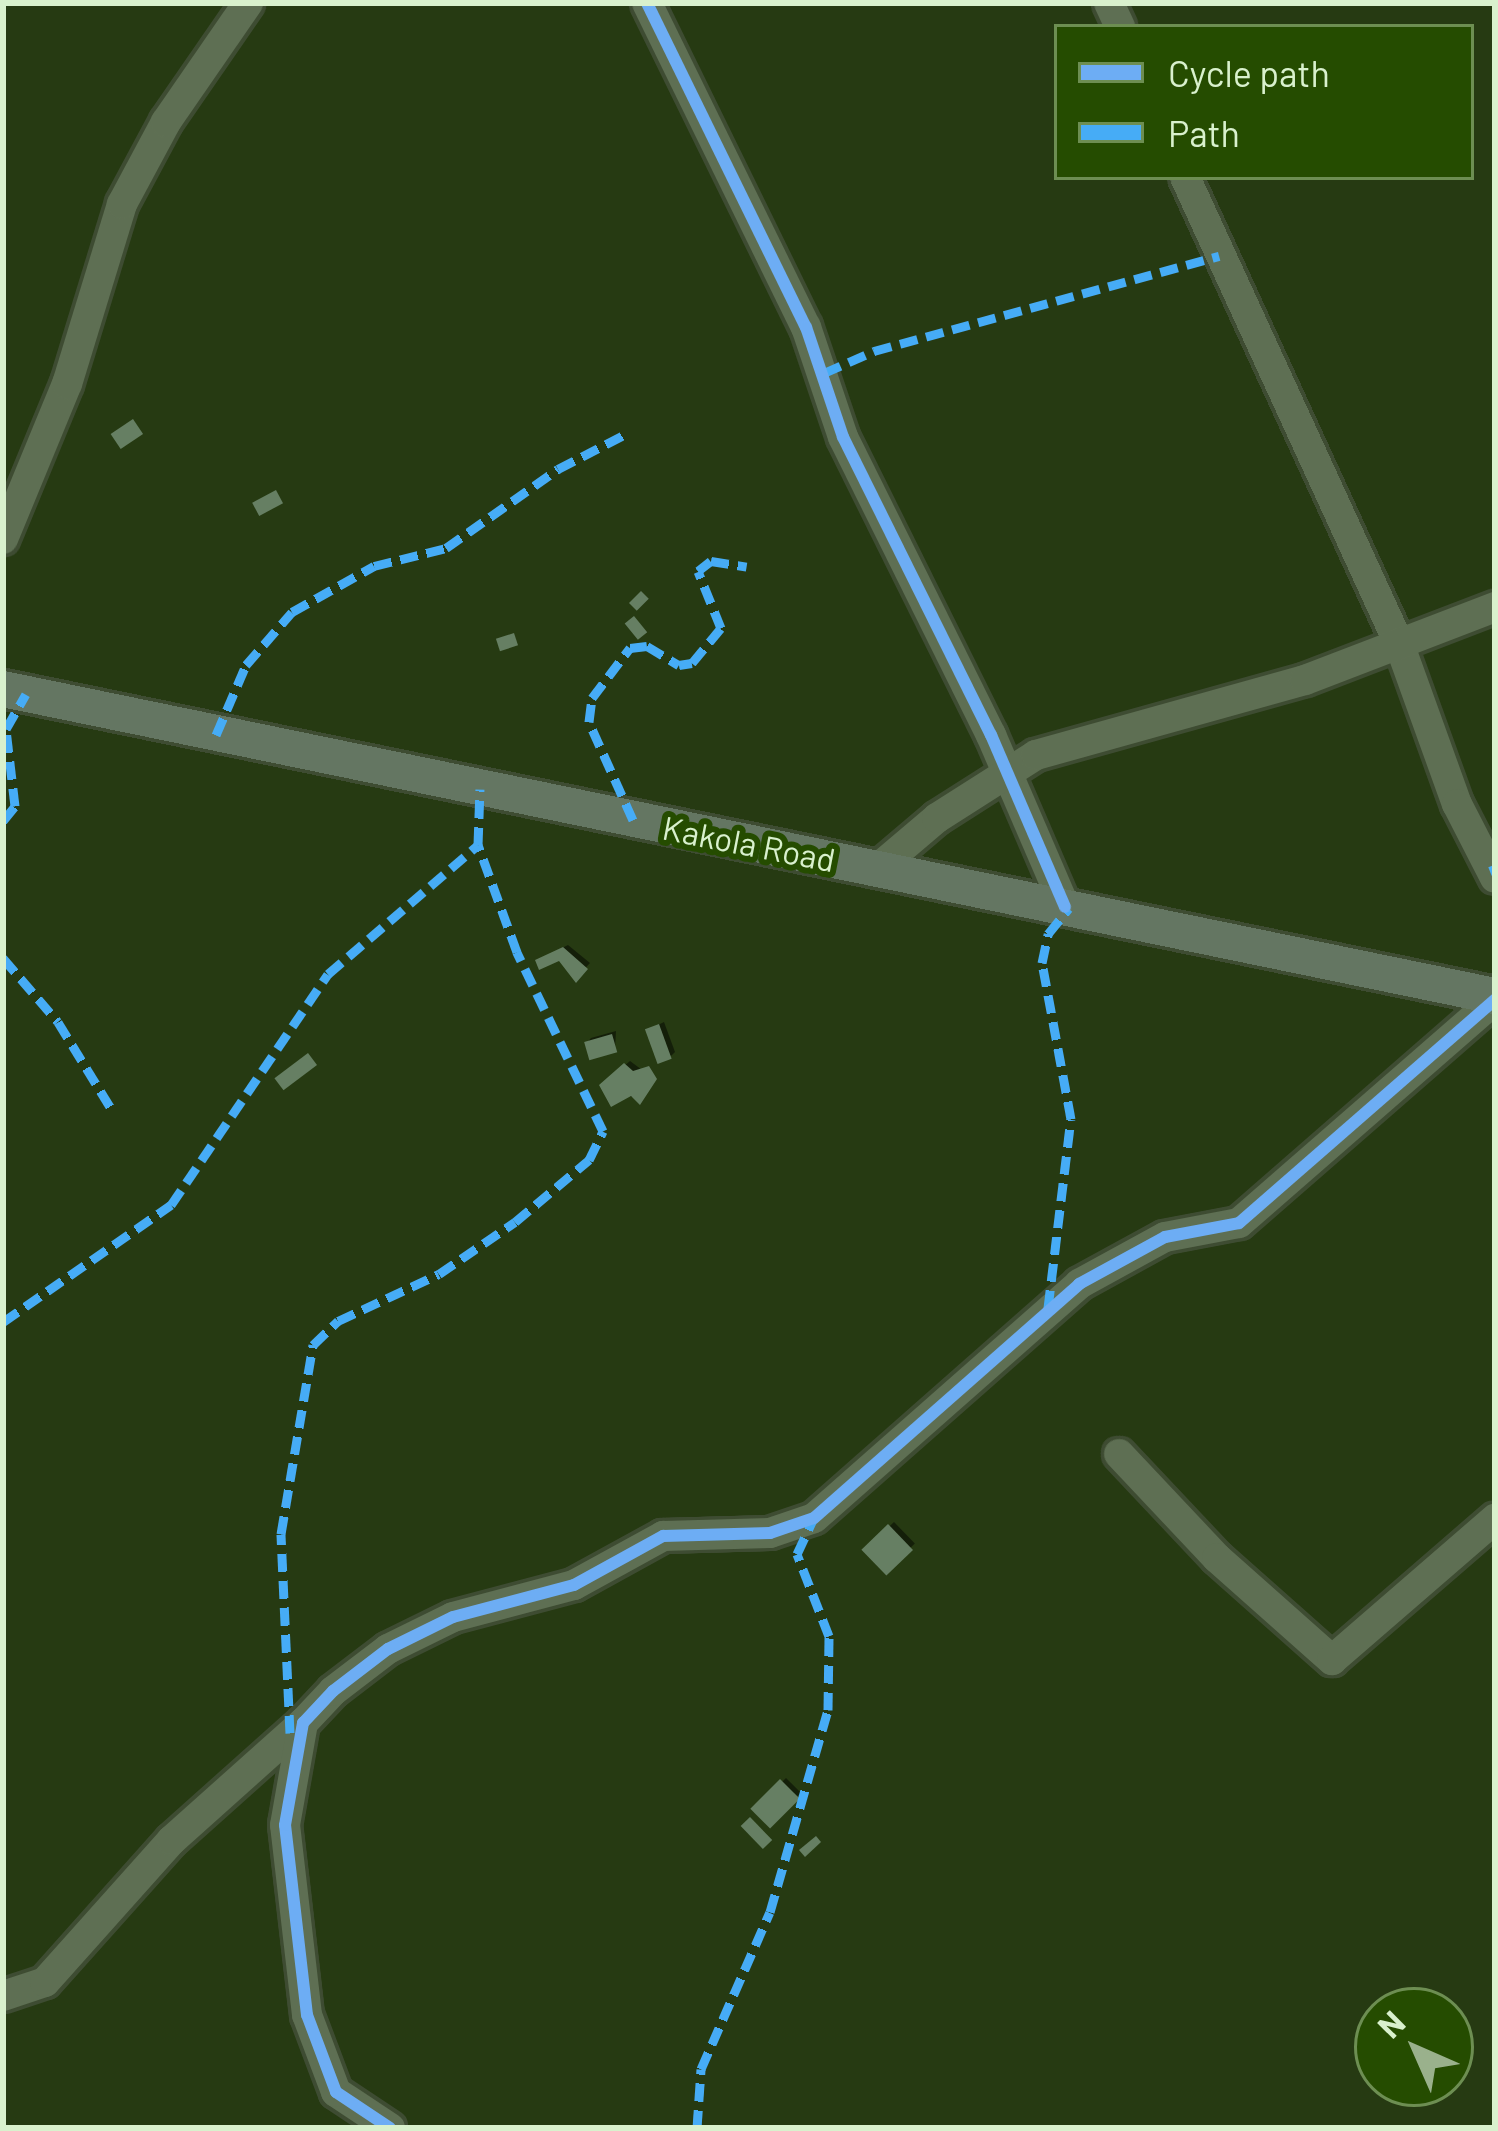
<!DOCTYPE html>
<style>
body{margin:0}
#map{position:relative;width:1498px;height:2131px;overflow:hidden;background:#263a12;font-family:Barlow,sans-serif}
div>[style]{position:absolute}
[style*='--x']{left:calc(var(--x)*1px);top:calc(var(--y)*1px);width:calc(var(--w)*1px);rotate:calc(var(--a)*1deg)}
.shadow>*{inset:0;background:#0007;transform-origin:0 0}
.building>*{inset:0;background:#667f63;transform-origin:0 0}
.roads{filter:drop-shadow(3px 0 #3e4c32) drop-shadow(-3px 0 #3e4c32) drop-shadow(0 3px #3e4c32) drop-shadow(0 -3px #3e4c32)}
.minor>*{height:30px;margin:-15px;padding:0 15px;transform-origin:15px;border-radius:15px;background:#5e6f53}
.major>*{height:36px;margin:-18px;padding:0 18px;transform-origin:18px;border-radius:18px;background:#647662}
.quiet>*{height:9px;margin-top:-4.5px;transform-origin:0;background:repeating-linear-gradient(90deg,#46acf6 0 18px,transparent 0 27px)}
.cycleway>*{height:12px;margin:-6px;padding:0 6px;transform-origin:6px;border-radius:6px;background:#6dadf4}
span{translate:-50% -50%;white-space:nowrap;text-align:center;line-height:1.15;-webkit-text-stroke:12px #254c00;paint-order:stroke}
.street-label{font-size:33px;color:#d9f1cd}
.frame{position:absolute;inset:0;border:6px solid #d9f1cd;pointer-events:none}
.legend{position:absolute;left:1054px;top:24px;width:420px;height:156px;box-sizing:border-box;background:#254c00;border:3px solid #6d8e52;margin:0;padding:15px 21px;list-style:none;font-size:36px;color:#d9f1cd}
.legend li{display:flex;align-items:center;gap:24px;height:60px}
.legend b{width:60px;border:3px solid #6d8e52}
.north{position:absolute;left:1354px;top:1987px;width:120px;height:120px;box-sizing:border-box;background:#254c00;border:3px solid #6d8e52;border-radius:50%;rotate:315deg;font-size:33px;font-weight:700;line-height:48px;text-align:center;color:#d9f1cd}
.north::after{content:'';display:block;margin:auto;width:42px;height:54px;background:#9ab18c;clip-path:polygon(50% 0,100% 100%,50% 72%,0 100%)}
</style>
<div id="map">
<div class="shadow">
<i style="clip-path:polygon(568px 945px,590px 963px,576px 978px,559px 958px,538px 960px)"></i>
<i style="clip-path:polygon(664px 1022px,675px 1052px,671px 1056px,648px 1030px)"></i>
<i style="clip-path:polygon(616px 1031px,615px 1049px,587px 1043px,591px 1038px)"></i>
<i style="clip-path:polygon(630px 1061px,653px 1078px,640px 1100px,602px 1085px)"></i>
<i style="left:894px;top:1522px;width:30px;height:39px;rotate:46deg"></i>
<i style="left:786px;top:1778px;width:21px;height:45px;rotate:45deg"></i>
</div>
<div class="building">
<i style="left:133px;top:419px;width:18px;height:27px;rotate:56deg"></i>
<i style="left:276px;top:490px;width:15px;height:27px;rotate:62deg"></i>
<i style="left:641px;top:591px;width:11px;height:17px;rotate:45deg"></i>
<i style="left:634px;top:616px;width:21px;height:12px;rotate:51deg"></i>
<i style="left:514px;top:633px;width:13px;height:19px;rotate:72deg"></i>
<i style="clip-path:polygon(563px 947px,588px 969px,576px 983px,559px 961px,539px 970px,535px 960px)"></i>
<i style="left:659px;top:1024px;width:37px;height:15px;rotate:70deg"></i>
<i style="left:612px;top:1034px;width:19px;height:29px;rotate:74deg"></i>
<i style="left:308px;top:1053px;width:15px;height:42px;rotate:53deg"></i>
<i style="clip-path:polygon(624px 1063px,633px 1071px,649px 1066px,657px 1079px,640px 1105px,631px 1096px,611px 1107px,599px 1085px)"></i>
<i style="left:888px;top:1524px;width:36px;height:37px;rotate:46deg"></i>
<i style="left:780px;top:1779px;width:28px;height:42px;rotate:45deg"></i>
<i style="left:750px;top:1817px;width:32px;height:13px;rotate:46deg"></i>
<i style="clip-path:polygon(816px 1836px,821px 1842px,805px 1857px,799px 1850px)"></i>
</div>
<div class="roads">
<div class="minor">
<i style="--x:647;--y:3;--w:361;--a:63.9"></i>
<i style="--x:806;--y:327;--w:116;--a:71.4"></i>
<i style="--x:843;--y:437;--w:333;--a:63.6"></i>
<i style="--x:991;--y:735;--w:187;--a:66.7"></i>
<i style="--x:1109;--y:3;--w:26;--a:65"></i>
<i style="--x:1185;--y:177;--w:516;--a:65.37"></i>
<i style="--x:1400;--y:646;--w:168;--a:70.2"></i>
<i style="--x:1457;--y:804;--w:83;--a:62.8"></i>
<i style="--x:3;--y:539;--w:168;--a:-67.6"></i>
<i style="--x:67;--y:384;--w:188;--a:-73"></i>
<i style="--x:122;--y:204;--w:93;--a:-61.8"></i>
<i style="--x:166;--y:122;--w:145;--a:-55.4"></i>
<i style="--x:877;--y:869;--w:79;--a:-40.4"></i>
<i style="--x:937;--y:818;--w:117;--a:-32.5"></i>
<i style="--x:1036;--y:755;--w:279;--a:-15.6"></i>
<i style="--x:1305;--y:680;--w:204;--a:-21"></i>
<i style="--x:1119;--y:1454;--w:143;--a:46.7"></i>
<i style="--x:1217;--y:1558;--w:154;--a:41.6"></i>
<i style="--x:1332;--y:1660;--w:216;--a:-40.9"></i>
<i style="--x:3;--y:1996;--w:44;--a:-18.4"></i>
<i style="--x:45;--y:1982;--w:191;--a:-48.2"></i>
<i style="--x:172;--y:1840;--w:176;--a:-41.8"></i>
<i style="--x:390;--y:2128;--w:65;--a:-146.3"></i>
<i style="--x:336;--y:2092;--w:82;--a:-110.6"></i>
<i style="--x:307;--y:2015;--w:191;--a:-96.6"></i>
<i style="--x:285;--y:1825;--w:104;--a:-80"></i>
<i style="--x:303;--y:1723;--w:44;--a:-46.8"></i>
<i style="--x:333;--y:1691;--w:69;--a:-37.4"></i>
<i style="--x:388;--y:1649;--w:72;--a:-26.2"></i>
<i style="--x:453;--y:1617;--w:125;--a:-14.8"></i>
<i style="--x:574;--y:1585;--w:102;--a:-28.8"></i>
<i style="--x:663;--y:1536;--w:107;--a:-1.6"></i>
<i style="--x:770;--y:1533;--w:46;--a:-18.8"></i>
<i style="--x:814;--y:1518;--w:354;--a:-41.4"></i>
<i style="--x:1079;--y:1284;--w:98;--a:-28.7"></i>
<i style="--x:1165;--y:1237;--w:75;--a:-10.7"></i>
<i style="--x:1239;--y:1223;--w:340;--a:-41.1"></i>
</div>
<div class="major">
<i style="--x:3;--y:689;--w:1523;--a:11.63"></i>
</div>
</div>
<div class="quiet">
<i style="--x:824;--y:373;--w:55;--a:-23.7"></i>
<i style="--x:874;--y:351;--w:358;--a:-15.4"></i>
<i style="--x:216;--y:735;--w:76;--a:-66.8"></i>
<i style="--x:246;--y:665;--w:70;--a:-49"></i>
<i style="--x:292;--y:612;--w:94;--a:-29.3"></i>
<i style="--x:374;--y:566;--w:74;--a:-14"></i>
<i style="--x:446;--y:548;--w:137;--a:-35.2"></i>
<i style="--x:558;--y:469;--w:74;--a:-27.3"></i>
<i style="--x:633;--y:820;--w:107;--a:-114.2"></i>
<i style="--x:589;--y:722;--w:24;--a:-83"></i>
<i style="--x:592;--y:698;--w:63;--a:-52.8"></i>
<i style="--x:630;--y:648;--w:17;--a:-7"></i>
<i style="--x:647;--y:646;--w:37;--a:31"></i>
<i style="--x:679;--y:665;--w:13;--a:-9"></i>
<i style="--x:692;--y:663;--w:45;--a:-50.4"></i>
<i style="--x:721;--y:628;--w:61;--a:-112"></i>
<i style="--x:698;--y:571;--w:16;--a:-38"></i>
<i style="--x:711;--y:561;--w:36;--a:9"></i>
<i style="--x:3;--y:821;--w:19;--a:-51"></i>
<i style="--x:15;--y:806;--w:78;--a:-96.7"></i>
<i style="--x:6;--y:729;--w:40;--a:-60.3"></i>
<i style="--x:1490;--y:871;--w:5;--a:-22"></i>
<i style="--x:3;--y:958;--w:84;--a:49.3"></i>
<i style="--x:58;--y:1022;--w:101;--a:58.4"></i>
<i style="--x:1048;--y:1308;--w:190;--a:-83.1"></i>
<i style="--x:1071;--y:1119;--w:159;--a:-100.5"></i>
<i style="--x:1042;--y:963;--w:30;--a:-78"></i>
<i style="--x:1048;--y:934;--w:33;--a:-51"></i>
<i style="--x:3;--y:1322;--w:205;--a:-34.9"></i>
<i style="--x:171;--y:1205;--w:279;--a:-55.8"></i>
<i style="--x:328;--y:974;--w:198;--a:-40.7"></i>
<i style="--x:290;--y:1733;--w:199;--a:-92.6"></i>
<i style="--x:281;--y:1534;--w:192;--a:-80.4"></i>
<i style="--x:313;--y:1345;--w:35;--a:-44"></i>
<i style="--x:338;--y:1321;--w:111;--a:-25"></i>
<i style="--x:439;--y:1274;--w:92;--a:-34.4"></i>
<i style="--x:515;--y:1222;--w:97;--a:-40"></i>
<i style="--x:589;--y:1160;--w:32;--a:-64"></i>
<i style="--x:603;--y:1131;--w:199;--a:-115.7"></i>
<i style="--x:517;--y:952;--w:114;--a:-110"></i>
<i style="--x:478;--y:845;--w:56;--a:-88"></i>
<i style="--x:697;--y:2128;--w:59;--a:-86.1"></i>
<i style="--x:701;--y:2069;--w:171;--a:-66.3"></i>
<i style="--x:770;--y:1912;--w:210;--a:-74"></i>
<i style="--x:828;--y:1710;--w:74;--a:-89.2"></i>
<i style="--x:829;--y:1636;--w:88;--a:-111.3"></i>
<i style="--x:797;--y:1554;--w:38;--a:-65"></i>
</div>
<div class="cycleway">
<i style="--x:647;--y:3;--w:361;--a:63.9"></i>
<i style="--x:806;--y:327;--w:116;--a:71.4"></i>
<i style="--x:843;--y:437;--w:333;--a:63.6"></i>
<i style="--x:991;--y:735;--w:187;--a:66.7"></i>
<i style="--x:390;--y:2128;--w:65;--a:-146.3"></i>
<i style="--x:336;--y:2092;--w:82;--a:-110.6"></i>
<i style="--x:307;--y:2015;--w:191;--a:-96.6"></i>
<i style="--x:285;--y:1825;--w:104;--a:-80"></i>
<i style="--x:303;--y:1723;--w:44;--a:-46.8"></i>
<i style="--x:333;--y:1691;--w:69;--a:-37.4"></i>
<i style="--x:388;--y:1649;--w:72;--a:-26.2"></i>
<i style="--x:453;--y:1617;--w:125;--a:-14.8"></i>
<i style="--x:574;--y:1585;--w:102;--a:-28.8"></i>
<i style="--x:663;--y:1536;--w:107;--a:-1.6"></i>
<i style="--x:770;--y:1533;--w:46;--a:-18.8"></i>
<i style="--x:814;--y:1518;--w:354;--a:-41.4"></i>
<i style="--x:1079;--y:1284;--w:98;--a:-28.7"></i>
<i style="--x:1165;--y:1237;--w:75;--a:-10.7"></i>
<i style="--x:1239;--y:1223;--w:340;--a:-41.1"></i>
</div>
<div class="street-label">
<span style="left:749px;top:844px;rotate:11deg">Kakola Road</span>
</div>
<div class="frame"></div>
<ul class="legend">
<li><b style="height:15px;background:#6dadf4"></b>Cycle path</li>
<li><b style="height:15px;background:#46acf6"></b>Path</li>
</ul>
<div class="north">N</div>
</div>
